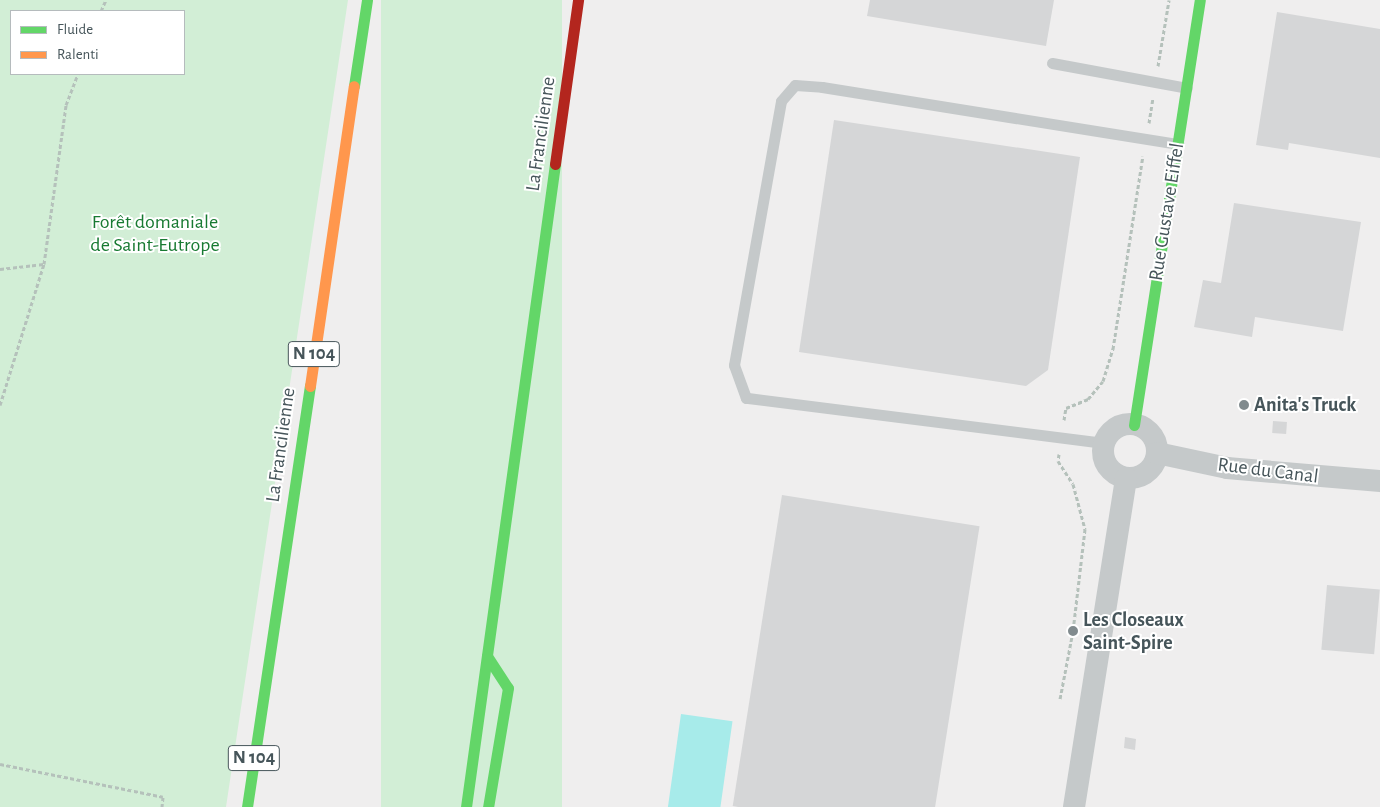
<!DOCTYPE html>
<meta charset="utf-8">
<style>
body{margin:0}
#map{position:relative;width:1380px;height:807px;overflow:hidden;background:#efeeee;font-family:"Alegreya Sans",sans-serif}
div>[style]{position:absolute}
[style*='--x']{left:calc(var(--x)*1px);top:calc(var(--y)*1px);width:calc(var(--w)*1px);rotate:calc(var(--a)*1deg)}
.green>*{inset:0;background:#d2eed6;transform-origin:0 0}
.water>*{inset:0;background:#a7ebea;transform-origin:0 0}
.building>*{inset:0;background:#d5d6d7;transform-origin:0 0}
.path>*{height:3px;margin-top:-1.5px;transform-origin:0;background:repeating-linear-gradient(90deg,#b5c1bb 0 4px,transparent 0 6.5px)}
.lane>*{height:11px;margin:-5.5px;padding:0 5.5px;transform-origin:5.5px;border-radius:5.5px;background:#c5c9ca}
.street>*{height:22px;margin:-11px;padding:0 11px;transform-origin:11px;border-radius:11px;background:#c5c9ca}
.street>.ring{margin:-11px;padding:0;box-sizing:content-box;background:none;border:22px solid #c5c9ca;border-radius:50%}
.fast>*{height:11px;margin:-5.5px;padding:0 5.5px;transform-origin:5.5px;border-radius:5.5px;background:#63d668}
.slow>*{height:11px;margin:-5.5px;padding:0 5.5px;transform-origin:5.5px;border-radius:5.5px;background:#ff974d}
.jam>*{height:11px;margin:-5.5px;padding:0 5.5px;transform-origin:5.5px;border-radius:5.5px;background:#b3261e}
.dots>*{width:14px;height:14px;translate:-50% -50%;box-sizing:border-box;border:2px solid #fff;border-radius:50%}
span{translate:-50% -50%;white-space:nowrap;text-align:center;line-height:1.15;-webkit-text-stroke:4px #fff;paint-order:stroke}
.shield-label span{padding:1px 4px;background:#fff;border:1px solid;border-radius:4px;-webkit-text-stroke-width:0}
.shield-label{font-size:19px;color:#46555a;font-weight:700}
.street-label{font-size:20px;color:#46555a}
.park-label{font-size:20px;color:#187a32}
.poi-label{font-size:20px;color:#46555a;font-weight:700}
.left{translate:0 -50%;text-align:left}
.legend{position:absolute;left:10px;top:10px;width:175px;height:65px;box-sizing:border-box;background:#fff;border:1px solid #b5bbbd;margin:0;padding:6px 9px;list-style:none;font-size:15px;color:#46555a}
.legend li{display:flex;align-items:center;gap:10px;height:25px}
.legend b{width:25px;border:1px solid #b5bbbd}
</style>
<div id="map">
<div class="green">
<i style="clip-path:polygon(evenodd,0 0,348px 0,226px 807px,0 807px,0 0,184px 11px,184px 74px,11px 74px,11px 11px,184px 11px)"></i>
<i style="left:381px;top:0;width:181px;height:816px"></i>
</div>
<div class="water">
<i style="left:681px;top:714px;width:52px;height:94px;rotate:8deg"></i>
</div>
<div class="building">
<i style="clip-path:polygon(870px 0,1054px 0,1046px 46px,867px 16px)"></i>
<i style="clip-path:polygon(1277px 12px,1380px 29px,1380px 158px,1289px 143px,1288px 150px,1256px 145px)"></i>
<i style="clip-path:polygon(834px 120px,1080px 157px,1048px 370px,1026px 386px,799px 352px)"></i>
<i style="clip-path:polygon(1234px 203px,1361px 222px,1343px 331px,1255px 317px,1252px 337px,1194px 327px,1203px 280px,1221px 283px)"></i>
<i style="left:1273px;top:421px;width:14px;height:12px;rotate:4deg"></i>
<i style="left:782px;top:495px;width:200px;height:315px;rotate:9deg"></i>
<i style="left:1327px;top:585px;width:53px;height:65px;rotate:5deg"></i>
<i style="clip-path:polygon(1125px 737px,1136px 739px,1135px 750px,1124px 748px)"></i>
</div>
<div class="path">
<i style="--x:101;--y:11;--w:12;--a:-66"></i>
<i style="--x:1158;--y:66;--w:67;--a:-80.5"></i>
<i style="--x:1149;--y:123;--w:24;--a:-81"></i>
<i style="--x:0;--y:269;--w:44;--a:-6.5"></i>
<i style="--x:0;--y:405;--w:148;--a:-72.7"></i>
<i style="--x:44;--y:264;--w:161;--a:-82.1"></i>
<i style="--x:66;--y:105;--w:33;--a:-69"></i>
<i style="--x:1064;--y:420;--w:12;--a:-81"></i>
<i style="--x:1066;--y:408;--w:24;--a:-22"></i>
<i style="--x:1088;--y:399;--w:23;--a:-50"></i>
<i style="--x:1103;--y:381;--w:34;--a:-73"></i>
<i style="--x:1113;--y:349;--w:195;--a:-81.2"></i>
<i style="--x:1059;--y:454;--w:7;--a:98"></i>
<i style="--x:1058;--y:461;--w:27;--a:57"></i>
<i style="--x:1073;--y:484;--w:47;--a:75.1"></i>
<i style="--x:1085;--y:529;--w:103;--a:96.7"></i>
<i style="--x:1073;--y:631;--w:69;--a:100.8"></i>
<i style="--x:0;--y:764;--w:166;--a:11.4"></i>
<i style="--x:163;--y:797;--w:10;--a:96"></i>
</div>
<div class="lane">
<i style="--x:1052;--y:63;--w:137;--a:10.5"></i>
<i style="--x:1104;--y:443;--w:361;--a:-172.8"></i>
<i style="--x:746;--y:398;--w:35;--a:-110"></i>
<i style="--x:734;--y:365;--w:268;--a:-79.9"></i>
<i style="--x:781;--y:101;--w:21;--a:-49"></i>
<i style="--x:795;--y:85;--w:27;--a:4"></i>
<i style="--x:822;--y:87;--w:361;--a:9.1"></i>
</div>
<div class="street">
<i class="ring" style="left:1103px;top:424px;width:32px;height:32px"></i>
<i style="--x:1157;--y:453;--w:72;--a:12.1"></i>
<i style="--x:1227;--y:468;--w:154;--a:4.9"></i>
<i style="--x:1074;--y:807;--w:333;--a:-81"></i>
</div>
<div class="fast">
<i style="--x:354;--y:86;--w:87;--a:-81.4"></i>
<i style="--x:1134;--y:425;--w:430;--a:-81.2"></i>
<i style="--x:487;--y:656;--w:38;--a:57"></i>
<i style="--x:508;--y:688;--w:121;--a:99.5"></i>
<i style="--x:247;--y:807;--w:426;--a:-81.5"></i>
<i style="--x:466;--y:807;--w:649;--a:-82.12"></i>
</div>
<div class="slow">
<i style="--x:310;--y:386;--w:303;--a:-81.7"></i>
</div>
<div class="jam">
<i style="--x:555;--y:164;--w:166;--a:-82"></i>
</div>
<div class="dots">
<i style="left:1244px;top:405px;background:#818b8e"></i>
<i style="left:1073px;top:631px;background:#818b8e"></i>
</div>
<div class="shield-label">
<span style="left:314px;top:354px">N 104</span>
<span style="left:254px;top:758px">N 104</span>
</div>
<div class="street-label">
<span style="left:541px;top:134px;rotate:-82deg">La Francilienne</span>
<span style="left:1167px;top:212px;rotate:-81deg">Rue Gustave Eiffel</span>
<span style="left:281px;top:445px;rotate:-82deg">La Francilienne</span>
<span style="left:1268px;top:471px;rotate:7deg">Rue du Canal</span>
</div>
<div class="park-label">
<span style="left:155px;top:234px">Forêt domaniale<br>de Saint-Eutrope</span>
</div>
<div class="poi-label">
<span class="left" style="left:1254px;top:405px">Anita's Truck</span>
<span class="left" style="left:1083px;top:632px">Les Closeaux<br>Saint-Spire</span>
</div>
<ul class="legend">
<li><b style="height:6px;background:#63d668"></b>Fluide</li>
<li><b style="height:6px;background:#ff974d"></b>Ralenti</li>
</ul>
</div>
